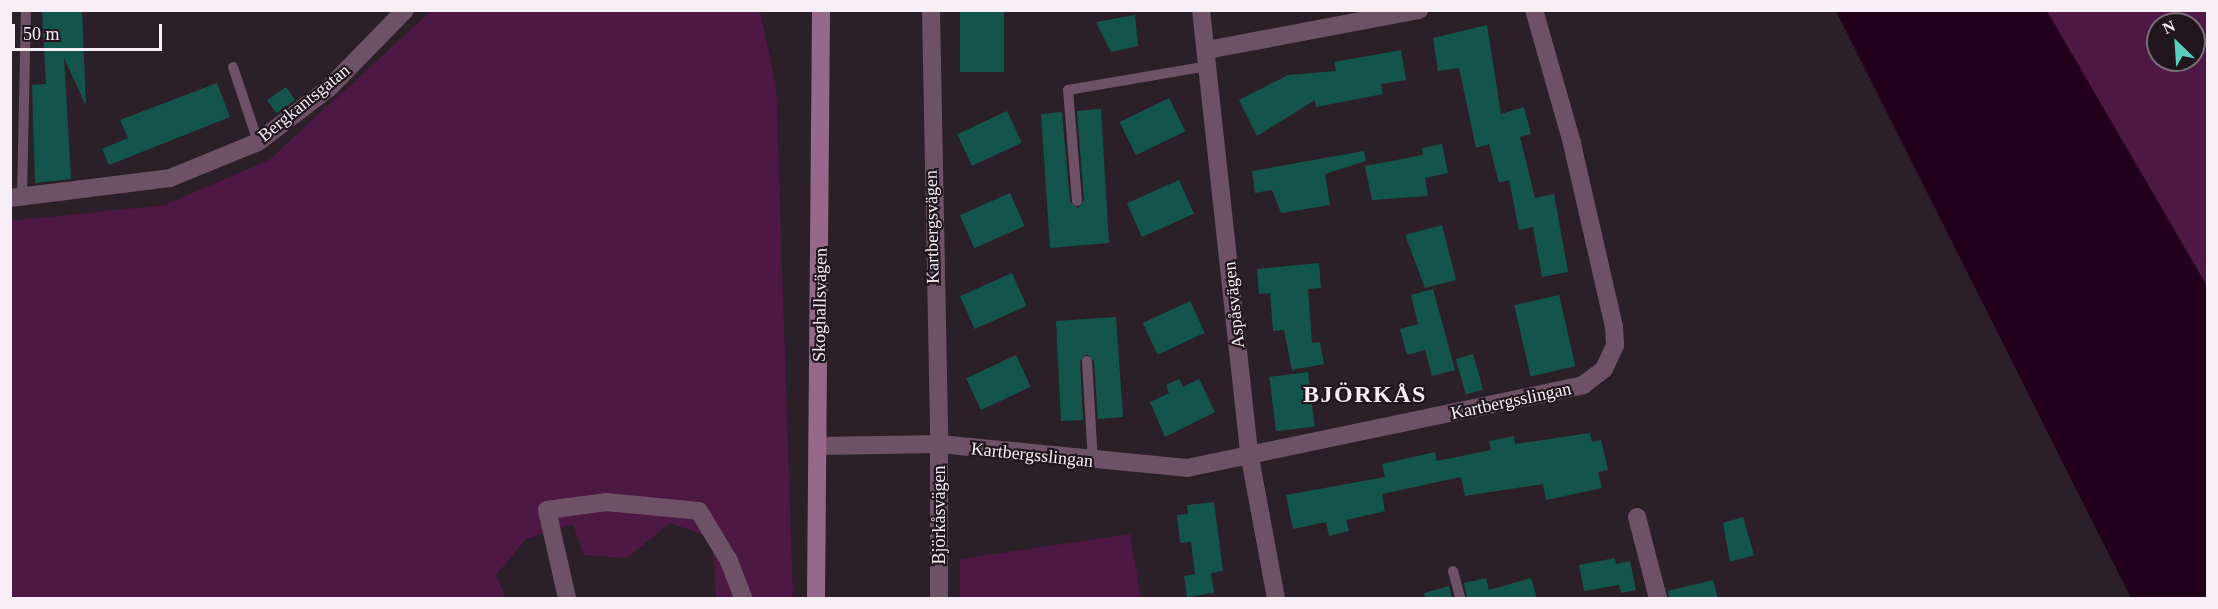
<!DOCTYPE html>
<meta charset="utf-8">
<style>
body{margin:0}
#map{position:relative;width:2218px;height:609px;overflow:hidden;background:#2b1f28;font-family:Georgia,serif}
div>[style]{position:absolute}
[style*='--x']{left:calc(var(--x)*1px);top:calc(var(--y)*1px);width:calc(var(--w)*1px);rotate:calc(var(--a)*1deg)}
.green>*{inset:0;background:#4e1845}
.water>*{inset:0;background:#22001c}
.building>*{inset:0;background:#13554d;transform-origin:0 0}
.lane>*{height:10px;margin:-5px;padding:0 5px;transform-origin:5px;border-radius:5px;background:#6d5166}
.street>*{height:18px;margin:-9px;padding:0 9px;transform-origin:9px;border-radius:9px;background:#6d5166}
.secondary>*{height:18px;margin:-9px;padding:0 9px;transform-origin:9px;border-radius:9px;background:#96698b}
span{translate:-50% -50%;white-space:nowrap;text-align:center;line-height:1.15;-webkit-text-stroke:4.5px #21161e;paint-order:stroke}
.street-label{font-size:18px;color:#f8eff6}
.district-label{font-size:24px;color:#f8eff6;font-weight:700;letter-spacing:1.5px}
.frame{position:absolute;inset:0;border:12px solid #f8eff6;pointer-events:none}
.north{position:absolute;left:2146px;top:12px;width:60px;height:60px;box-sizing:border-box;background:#21161e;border:2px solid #776d74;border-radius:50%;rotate:335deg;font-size:16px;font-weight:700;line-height:24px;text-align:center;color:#f8eff6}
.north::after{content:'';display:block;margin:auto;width:21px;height:27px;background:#5acebd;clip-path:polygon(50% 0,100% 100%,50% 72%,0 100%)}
.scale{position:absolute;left:12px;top:24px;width:150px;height:27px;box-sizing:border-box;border:3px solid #f8eff6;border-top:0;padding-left:8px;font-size:18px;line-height:21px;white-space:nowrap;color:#f8eff6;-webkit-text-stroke:4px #21161e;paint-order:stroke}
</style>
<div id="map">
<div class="green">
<i style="clip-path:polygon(431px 11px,760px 11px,776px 85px,793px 598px,716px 598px,712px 538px,670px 523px,627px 558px,584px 555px,573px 524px,526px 539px,496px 575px,506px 598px,11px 598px,10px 221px,165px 205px,269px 160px)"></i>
<i style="clip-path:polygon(evenodd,2047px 11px,2207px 11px,2207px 286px,2056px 29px,2047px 11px,2158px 24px,2194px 24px,2194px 60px,2158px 60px,2158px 24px)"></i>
<i style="clip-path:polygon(1130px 534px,1141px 598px,960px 598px,960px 559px)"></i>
</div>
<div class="water">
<i style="clip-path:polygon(1836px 11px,2047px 11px,2207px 286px,2207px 598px,2131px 598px)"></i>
</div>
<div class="building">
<i style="clip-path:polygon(42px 10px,82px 10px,86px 106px,64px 58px,71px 179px,35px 183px,32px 85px,46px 84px)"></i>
<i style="left:960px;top:10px;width:44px;height:62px"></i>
<i style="clip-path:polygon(1135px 15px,1138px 46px,1111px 52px,1096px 22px)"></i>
<i style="clip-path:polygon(1487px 25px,1501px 114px,1524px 107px,1531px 134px,1520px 137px,1535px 198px,1554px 194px,1568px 272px,1542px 277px,1533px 227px,1519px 230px,1509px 180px,1499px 183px,1489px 144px,1476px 148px,1459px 68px,1438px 71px,1433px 38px)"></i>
<i style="clip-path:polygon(1401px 50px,1406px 80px,1381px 84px,1383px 94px,1316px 107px,1315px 100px,1257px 136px,1239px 100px,1288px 75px,1336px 71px,1334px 62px)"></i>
<i style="clip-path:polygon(217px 83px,230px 117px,109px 165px,102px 149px,128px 138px,120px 120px)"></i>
<i style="left:286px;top:87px;width:16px;height:23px;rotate:55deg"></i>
<i style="left:1169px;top:98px;width:37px;height:55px;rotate:64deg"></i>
<i style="clip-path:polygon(1101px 109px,1109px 243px,1050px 248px,1041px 114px,1062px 112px,1070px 202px,1078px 208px,1084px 200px,1077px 111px)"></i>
<i style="left:1007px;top:111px;width:35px;height:55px;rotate:65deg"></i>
<i style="clip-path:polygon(1442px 144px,1448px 173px,1425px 178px,1428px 196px,1372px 200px,1365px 166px,1423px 155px,1422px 148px)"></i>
<i style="clip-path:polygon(1364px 151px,1366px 161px,1325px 174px,1330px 205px,1281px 213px,1272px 190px,1255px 193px,1252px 171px)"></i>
<i style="left:1179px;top:180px;width:37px;height:57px;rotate:66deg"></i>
<i style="left:1010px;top:193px;width:36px;height:55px;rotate:66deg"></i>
<i style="clip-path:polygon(1442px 225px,1456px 280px,1425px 288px,1405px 235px)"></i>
<i style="clip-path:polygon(1319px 263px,1321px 288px,1308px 289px,1312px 343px,1320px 342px,1324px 364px,1292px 370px,1284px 330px,1273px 331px,1270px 293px,1259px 294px,1257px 269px)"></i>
<i style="left:1012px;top:273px;width:36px;height:57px;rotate:66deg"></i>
<i style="clip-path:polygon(1433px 289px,1455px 370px,1432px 376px,1425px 350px,1407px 355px,1400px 329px,1418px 324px,1411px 295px)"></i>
<i style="left:1559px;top:295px;width:73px;height:46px;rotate:77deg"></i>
<i style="left:1190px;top:301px;width:35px;height:52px;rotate:65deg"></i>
<i style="clip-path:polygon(1116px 317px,1123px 417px,1098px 419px,1094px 361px,1087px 354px,1080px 361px,1083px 420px,1061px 421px,1056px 321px)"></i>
<i style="left:1473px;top:354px;width:37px;height:18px;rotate:74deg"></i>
<i style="left:1016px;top:355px;width:35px;height:55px;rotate:65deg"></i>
<i style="left:1308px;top:372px;width:55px;height:39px;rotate:83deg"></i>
<i style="clip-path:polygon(1179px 379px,1183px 387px,1199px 379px,1215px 412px,1165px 437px,1150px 402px,1169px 393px,1166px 385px)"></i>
<i style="clip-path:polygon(1590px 433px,1592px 442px,1601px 440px,1608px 470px,1598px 472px,1602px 488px,1546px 500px,1543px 484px,1465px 496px,1461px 477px,1382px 494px,1385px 511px,1346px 520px,1349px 531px,1329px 536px,1326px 522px,1293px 529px,1286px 495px,1385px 477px,1382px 464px,1435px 452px,1437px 461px,1491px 450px,1489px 441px,1514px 436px,1515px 444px)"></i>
<i style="clip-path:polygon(1214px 502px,1223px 571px,1211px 573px,1214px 593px,1187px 597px,1184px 576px,1195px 574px,1191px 542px,1180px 543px,1177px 515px,1188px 514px,1187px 505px)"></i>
<i style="clip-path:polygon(1743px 517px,1754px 555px,1730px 562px,1723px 523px)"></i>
<i style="clip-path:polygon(1615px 558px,1616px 564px,1630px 561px,1636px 590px,1621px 593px,1619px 585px,1584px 591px,1579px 565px)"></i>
<i style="clip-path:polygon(1486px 578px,1489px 590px,1531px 578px,1537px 598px,1467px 598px,1464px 583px)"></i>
<i style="clip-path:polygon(1713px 580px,1718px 598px,1669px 598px,1668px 591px)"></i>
<i style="clip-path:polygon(1449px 586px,1452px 598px,1425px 598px,1424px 593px)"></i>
</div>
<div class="lane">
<i style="--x:233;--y:67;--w:79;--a:71.6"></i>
<i style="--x:22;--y:197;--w:187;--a:-88.8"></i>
<i style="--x:1077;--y:201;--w:111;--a:-94.6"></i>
<i style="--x:1068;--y:90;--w:143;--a:-9.7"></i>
<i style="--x:1087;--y:361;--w:101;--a:86.6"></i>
<i style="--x:1453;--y:571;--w:28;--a:75"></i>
</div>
<div class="street">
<i style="--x:931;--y:10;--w:434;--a:88.9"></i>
<i style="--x:939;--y:444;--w:249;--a:5.5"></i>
<i style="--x:1187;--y:468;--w:405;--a:-11.8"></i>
<i style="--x:1583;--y:385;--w:26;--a:-37"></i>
<i style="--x:1604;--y:369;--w:26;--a:-65"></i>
<i style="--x:1615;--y:345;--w:18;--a:-93"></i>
<i style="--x:1614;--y:327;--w:189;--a:-102.9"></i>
<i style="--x:1572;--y:143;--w:138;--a:-105.9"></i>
<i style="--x:1201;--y:10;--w:451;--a:83.8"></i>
<i style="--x:1250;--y:458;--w:142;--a:79.5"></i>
<i style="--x:1207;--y:50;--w:216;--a:-10.7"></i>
<i style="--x:10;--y:198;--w:161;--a:-7.1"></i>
<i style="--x:170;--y:178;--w:95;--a:-22.2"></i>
<i style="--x:258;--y:142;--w:89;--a:-37.3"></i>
<i style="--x:329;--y:88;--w:109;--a:-45.7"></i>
<i style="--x:819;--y:446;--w:120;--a:-1"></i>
<i style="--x:939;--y:444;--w:154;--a:90"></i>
<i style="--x:1637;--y:517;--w:84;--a:75.5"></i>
<i style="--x:567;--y:598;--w:90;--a:-102.8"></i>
<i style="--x:547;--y:510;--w:60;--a:-7.7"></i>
<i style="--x:606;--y:502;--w:93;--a:5.5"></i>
<i style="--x:699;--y:511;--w:58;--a:59"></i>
<i style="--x:729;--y:561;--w:40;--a:69"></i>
</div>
<div class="secondary">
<i style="--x:816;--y:598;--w:588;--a:-89.51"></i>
</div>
<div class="street-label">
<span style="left:304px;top:103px;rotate:-39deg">Bergkantsgatan</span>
<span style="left:932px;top:227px;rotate:-91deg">Kartbergsvägen</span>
<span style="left:820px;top:305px;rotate:-89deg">Skoghallsvägen</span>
<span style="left:1234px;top:305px;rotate:-96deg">Aspåsvägen</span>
<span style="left:1511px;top:401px;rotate:-12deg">Kartbergsslingan</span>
<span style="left:1032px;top:455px;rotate:6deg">Kartbergsslingan</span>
<span style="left:939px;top:515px;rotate:-90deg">Björkåsvägen</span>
</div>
<div class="district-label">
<span style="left:1365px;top:395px">BJÖRKÅS</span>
</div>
<div class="frame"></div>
<div class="north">N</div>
<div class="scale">50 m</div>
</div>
